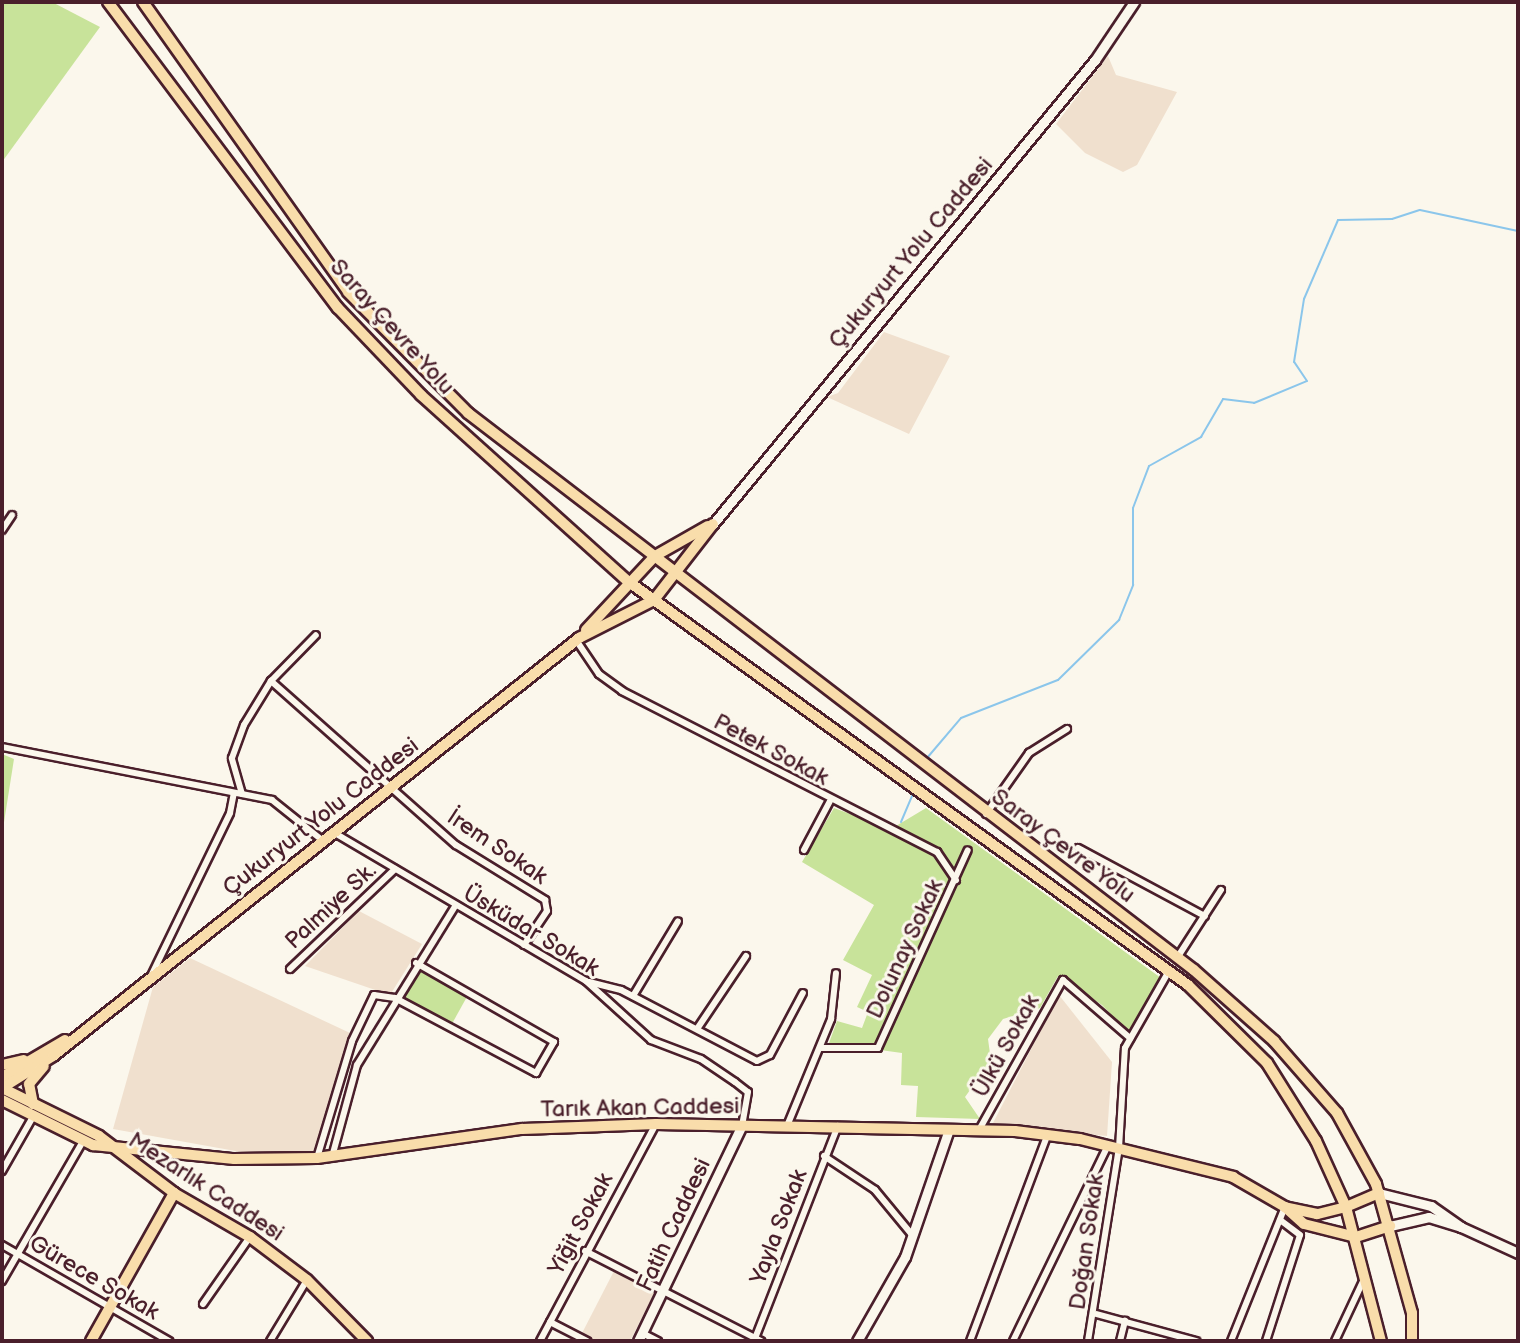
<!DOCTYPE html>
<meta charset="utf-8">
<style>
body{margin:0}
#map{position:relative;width:1520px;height:1343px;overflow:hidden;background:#fbf7ec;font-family:"Balsamiq Sans",sans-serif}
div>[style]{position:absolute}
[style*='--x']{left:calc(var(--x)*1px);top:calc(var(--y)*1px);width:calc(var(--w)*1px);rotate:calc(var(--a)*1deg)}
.built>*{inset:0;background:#f0e0ce}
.green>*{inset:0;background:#c8e39a;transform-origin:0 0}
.stream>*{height:2px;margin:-1px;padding:0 1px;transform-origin:1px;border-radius:1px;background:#8bc6eb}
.roads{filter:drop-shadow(2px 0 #4a1f2b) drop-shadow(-2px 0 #4a1f2b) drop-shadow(0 2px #4a1f2b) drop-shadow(0 -2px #4a1f2b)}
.street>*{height:6px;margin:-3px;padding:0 3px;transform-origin:3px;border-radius:3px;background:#fbf7ec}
.secondary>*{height:9px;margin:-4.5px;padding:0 4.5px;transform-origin:4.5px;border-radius:4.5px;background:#fbf7ec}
.primary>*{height:10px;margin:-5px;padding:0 5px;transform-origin:5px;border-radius:5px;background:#f9ddab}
.highway>*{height:10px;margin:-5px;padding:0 5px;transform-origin:5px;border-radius:5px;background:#f9ddab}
span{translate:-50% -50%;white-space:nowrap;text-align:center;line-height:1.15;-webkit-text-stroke:6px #fbf7ec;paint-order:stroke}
.street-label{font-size:23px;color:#4a1f2b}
.frame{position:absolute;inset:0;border:4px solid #4a1f2b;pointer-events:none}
</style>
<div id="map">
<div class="built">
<i style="clip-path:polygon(1108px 56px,1116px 75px,1177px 92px,1137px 165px,1123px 172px,1085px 153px,1056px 124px)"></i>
<i style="clip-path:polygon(884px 332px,950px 356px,909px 434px,827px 397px,838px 393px)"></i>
<i style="clip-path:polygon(359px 911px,422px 944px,390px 995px,305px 966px)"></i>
<i style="clip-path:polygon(190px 958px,350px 1033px,314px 1152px,241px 1152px,113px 1129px,153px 987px)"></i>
<i style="clip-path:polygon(1059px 995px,1112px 1062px,1107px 1136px,992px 1125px)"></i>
<i style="clip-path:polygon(614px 1271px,655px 1292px,630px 1341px,584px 1341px,579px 1339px)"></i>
</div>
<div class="green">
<i style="clip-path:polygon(2px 2px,52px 2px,100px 27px,2px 162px)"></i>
<i style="clip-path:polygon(2px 754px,14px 759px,2px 835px)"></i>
<i style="clip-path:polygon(834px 808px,891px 829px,926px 808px,1161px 978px,1129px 1033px,1102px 1005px,1058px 976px,1040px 1008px,1003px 1019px,988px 1039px,991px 1061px,965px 1097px,980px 1119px,916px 1117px,918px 1086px,901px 1085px,902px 1053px,829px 1043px,837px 1021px,862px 1028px,868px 1012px,857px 1007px,872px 975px,843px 960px,874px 905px,802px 862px)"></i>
<i style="left:420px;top:968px;width:55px;height:36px;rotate:29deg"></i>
</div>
<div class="stream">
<i style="--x:927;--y:758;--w:52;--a:-49.6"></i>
<i style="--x:961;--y:718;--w:104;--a:-21.4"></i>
<i style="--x:1058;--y:680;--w:86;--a:-44.5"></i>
<i style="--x:1119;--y:620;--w:38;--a:-68"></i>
<i style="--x:1133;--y:585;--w:77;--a:-90"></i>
<i style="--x:1133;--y:508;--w:45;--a:-69.1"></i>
<i style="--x:1149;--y:466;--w:60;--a:-29.1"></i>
<i style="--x:1201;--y:437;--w:44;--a:-59.9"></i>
<i style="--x:1223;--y:399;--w:31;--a:7"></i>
<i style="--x:1254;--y:403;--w:57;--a:-22.5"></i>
<i style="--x:1307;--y:381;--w:23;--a:-124"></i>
<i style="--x:1294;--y:362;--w:64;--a:-81"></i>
<i style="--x:1304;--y:299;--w:86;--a:-66.7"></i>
<i style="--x:1338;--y:220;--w:54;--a:-1.1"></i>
<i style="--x:1392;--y:219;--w:29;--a:-18"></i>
<i style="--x:1420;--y:210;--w:100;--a:12.1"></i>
<i style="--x:901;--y:822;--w:30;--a:-67"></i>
</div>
<div class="roads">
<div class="street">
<i style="--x:2;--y:530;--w:18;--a:-56"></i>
<i style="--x:576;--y:640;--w:41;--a:55.9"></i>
<i style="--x:599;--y:674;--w:29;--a:36"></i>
<i style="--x:622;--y:691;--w:354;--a:27.1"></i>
<i style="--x:937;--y:852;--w:34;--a:56"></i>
<i style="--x:271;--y:681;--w:247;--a:41.6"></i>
<i style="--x:456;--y:845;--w:105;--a:31.7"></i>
<i style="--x:545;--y:900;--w:11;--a:80"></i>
<i style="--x:547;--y:911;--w:41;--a:124.1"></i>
<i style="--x:2;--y:747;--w:275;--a:11.1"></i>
<i style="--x:272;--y:800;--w:64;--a:38.7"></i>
<i style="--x:242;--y:794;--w:37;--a:-106"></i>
<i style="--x:232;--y:758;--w:35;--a:-70"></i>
<i style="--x:244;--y:725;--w:52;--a:-58.5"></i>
<i style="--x:271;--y:681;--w:64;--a:-45.6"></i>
<i style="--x:986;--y:814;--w:75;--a:-54.8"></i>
<i style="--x:1029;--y:753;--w:45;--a:-32.3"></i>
<i style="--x:333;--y:832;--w:294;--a:30.5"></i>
<i style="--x:586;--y:981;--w:88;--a:42.2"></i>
<i style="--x:651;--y:1040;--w:53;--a:20.8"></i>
<i style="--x:701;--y:1059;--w:41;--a:34.1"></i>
<i style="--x:735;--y:1082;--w:16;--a:38"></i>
<i style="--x:748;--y:1092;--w:34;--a:100"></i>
<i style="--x:1078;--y:848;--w:144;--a:28.2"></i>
<i style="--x:804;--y:850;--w:55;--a:-62"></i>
<i style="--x:1177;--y:958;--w:81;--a:-57.1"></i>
<i style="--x:290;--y:969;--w:145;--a:-43.6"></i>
<i style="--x:151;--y:976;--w:181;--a:-64.1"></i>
<i style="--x:230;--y:813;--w:20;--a:-79"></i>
<i style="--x:589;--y:982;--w:33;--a:14"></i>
<i style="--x:621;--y:990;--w:153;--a:27.6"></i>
<i style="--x:757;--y:1061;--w:14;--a:-25"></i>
<i style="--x:770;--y:1055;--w:70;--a:-62"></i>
<i style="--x:633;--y:996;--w:87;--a:-59"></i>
<i style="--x:697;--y:1029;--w:88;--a:-56.1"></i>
<i style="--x:821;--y:1048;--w:57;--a:0"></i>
<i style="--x:878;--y:1048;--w:217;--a:-65.6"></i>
<i style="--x:787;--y:1126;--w:116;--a:-67.6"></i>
<i style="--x:831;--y:1019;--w:46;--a:-83.8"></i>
<i style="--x:979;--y:1130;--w:172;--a:-60.8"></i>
<i style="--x:1063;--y:980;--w:89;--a:40.9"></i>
<i style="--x:824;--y:1156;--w:61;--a:33.7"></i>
<i style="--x:875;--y:1190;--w:60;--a:50.4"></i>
<i style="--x:332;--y:1157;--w:95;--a:-74.8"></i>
<i style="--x:357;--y:1065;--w:188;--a:-58.3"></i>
<i style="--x:317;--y:1158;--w:122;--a:-73.3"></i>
<i style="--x:352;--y:1041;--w:51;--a:-64.4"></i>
<i style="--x:374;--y:995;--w:21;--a:8"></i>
<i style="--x:395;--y:998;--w:160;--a:28"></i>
<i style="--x:536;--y:1073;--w:36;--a:-60"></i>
<i style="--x:554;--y:1042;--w:159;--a:-150.2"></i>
<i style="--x:2;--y:1171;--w:64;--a:-60.3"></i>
<i style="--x:2;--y:1245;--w:193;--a:29.9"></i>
<i style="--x:585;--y:1251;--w:198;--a:27.1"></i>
<i style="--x:2;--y:1281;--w:162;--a:-59.9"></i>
<i style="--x:203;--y:1304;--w:82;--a:-55"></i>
<i style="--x:1096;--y:1314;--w:104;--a:15.1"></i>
<i style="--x:550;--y:1322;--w:42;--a:27.2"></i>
<i style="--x:642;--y:1333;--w:18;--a:27"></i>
<i style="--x:270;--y:1341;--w:71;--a:-58.8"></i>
<i style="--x:540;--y:1341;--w:246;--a:-61.9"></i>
<i style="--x:754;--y:1341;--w:231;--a:-68.7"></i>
<i style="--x:970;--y:1341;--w:221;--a:-69.4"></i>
<i style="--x:1013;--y:1341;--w:218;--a:-64.1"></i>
<i style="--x:1088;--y:1341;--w:195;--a:-80.9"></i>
<i style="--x:1119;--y:1148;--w:100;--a:-86.6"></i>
<i style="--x:1125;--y:1048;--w:89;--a:-60.3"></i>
<i style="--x:1120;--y:1341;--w:21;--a:-76"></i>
<i style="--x:1231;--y:1341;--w:144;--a:-68.1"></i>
<i style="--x:1266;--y:1341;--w:111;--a:-72.2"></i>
<i style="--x:1300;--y:1235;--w:25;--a:-143"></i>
<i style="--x:1335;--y:1341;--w:68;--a:-64.9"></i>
</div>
<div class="secondary">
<i style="--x:713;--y:524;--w:601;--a:-50.54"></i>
<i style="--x:1095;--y:60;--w:70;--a:-56.1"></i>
<i style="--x:1379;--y:1193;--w:54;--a:14"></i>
<i style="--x:1431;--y:1206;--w:37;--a:35"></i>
<i style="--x:1461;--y:1227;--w:34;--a:-163"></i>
<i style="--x:1429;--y:1217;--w:40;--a:167"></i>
<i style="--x:1461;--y:1227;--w:63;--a:24.5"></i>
<i style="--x:638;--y:1341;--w:240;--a:-64.3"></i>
<i style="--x:857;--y:1341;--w:97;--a:-60.3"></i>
<i style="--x:905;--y:1257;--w:135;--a:-71"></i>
</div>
<div class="primary">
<i style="--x:2;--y:1065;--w:22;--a:-13"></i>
<i style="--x:2;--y:1077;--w:73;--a:-30.4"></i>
<i style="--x:2;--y:1088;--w:60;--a:-32.1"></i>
<i style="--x:53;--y:1056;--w:672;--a:-38.47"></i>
<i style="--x:2;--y:1088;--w:108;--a:26.3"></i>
<i style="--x:99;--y:1136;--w:94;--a:37.2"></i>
<i style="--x:174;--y:1193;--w:88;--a:30.1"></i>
<i style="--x:250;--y:1237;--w:71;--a:37"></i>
<i style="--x:307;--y:1280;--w:86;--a:45.5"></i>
<i style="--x:2;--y:1100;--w:102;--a:26.3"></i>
<i style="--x:93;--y:1145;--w:142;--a:5.7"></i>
<i style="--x:234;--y:1159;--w:83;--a:-0.7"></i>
<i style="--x:317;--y:1158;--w:207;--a:-8.1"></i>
<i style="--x:522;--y:1129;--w:134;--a:-2.1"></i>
<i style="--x:656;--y:1124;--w:359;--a:1.1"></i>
<i style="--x:1015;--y:1131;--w:65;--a:7"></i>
<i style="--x:1080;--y:1139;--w:158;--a:13.9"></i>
<i style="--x:1233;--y:1177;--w:60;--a:30"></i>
<i style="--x:33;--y:1104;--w:20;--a:-101"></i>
<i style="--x:29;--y:1084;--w:23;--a:-50"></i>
<i style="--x:1346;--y:1207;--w:30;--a:166"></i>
<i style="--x:1317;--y:1214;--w:33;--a:-168"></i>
<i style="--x:1285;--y:1207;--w:25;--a:42"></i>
<i style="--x:1304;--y:1224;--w:54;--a:14"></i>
<i style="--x:91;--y:1341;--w:170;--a:-60.7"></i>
</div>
<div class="highway">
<i style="--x:108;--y:2;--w:383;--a:53.1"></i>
<i style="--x:338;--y:308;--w:120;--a:46.3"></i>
<i style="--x:421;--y:395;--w:280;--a:42"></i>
<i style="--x:629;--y:582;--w:689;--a:35.79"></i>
<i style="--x:1188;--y:985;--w:111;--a:44.6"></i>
<i style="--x:1267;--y:1063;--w:92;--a:57.9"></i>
<i style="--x:1316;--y:1141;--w:72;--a:65.6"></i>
<i style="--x:1346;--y:1207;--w:138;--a:75.4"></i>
<i style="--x:143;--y:2;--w:355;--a:54.7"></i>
<i style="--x:348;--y:292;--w:170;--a:45.2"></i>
<i style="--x:468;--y:413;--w:915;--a:37.5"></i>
<i style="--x:1194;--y:970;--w:107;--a:41.6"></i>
<i style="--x:1274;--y:1041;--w:96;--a:48.8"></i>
<i style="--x:1337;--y:1113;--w:81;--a:61.2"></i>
<i style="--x:1376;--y:1184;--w:134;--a:74.4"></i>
<i style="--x:1412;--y:1313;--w:28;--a:90"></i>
<i style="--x:586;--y:630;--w:101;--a:-47"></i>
<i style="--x:655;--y:556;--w:61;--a:-29.5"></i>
<i style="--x:579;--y:638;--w:84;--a:-26.9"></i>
<i style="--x:654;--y:600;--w:96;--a:-52.2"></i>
<i style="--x:1346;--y:1207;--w:36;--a:-23"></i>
<i style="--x:1356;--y:1237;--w:36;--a:-18"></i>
</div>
</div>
<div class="street-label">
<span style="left:911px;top:253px;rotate:-50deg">Çukuryurt Yolu Caddesi</span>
<span style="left:392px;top:327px;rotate:48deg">Saray Çevre Yolu</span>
<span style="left:771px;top:750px;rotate:28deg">Petek Sokak</span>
<span style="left:321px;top:817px;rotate:-38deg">Çukuryurt Yolu Caddesi</span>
<span style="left:1063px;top:846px;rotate:37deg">Saray Çevre Yolu</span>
<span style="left:497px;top:847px;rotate:34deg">İrem Sokak</span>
<span style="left:331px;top:906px;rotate:-43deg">Palmiye Sk.</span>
<span style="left:531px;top:931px;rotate:31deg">Üsküdar Sokak</span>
<span style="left:905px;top:949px;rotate:-65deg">Dolunay Sokak</span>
<span style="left:1006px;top:1046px;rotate:-61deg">Ülkü Sokak</span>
<span style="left:640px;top:1108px;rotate:-1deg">Tarık Akan Caddesi</span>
<span style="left:206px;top:1187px;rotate:33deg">Mezarlık Caddesi</span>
<span style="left:581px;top:1224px;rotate:-62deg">Yiğit Sokak</span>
<span style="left:674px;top:1225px;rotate:-65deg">Fatih Caddesi</span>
<span style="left:779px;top:1227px;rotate:-69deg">Yayla Sokak</span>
<span style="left:1087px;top:1242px;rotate:-82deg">Doğan Sokak</span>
<span style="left:94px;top:1278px;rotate:30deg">Gürece Sokak</span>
</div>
<div class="frame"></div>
</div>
